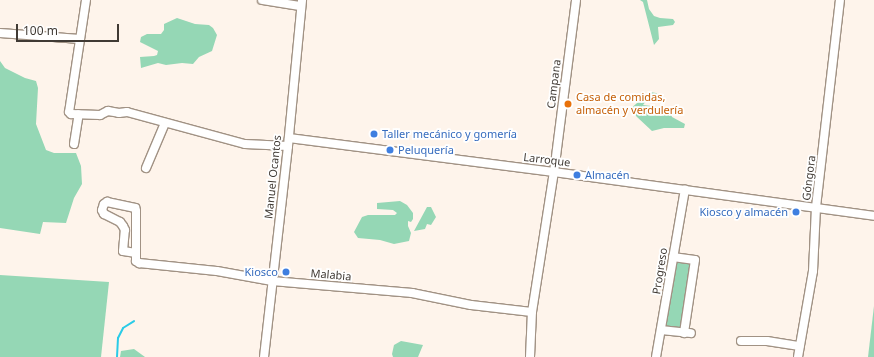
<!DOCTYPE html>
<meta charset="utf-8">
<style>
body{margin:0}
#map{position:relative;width:874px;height:357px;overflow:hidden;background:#fef4eb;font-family:"Noto Sans",sans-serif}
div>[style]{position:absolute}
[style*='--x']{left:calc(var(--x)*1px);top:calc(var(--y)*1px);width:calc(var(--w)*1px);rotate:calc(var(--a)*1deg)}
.green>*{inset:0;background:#95d7b5;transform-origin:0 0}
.stream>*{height:2px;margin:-1px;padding:0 1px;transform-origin:1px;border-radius:1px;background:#2acbe7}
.roads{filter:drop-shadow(1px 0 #a19284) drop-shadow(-1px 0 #a19284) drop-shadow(0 1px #a19284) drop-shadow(0 -1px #a19284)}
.minor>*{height:8px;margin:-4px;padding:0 4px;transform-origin:4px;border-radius:4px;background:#fff}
.dots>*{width:11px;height:11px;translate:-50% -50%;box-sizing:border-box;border:2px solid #fff;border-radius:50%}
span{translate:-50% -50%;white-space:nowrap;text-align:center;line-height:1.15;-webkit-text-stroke:3.5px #fff;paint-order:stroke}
.street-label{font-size:11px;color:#403a34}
.food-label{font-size:11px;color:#c56008}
.left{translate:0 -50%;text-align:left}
.shop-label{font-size:11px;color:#366cbe}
.right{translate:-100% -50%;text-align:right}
.scale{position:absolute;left:16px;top:24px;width:103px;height:18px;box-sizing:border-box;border:2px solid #403a34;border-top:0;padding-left:5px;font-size:12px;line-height:14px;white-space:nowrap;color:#403a34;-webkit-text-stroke:3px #fff;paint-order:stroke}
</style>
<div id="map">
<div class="green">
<i style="clip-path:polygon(640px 0,647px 0,649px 9px,654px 16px,660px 18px,673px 19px,675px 22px,673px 25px,658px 27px,659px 39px,654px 45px,643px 2px)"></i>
<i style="clip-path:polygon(177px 18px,195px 24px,209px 25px,213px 28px,217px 35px,212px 51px,199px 57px,193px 64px,182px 63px,166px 65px,158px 63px,141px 68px,140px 57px,154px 56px,157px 55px,158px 51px,140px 42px,141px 37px,147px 34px,161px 34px,164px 30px,164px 24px)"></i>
<i style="clip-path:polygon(0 61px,5px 68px,25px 78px,36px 81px,38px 88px,36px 124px,46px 150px,54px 153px,76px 153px,81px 166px,82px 184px,74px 198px,66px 223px,43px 222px,40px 234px,0 228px)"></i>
<i style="clip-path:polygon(650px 92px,656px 93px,659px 96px,658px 99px,647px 100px,643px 105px,660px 107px,670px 111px,672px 117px,685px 124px,684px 128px,664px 128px,652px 131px,637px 117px,630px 109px)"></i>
<i style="clip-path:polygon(400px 201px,407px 205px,413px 213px,413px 219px,411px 222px,408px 221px,408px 226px,411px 233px,409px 241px,394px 244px,380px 240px,358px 238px,354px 232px,362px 217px,368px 215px,395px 215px,397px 213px,393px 210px,377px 209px,377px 203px)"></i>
<i style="clip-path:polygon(427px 207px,431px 207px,436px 217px,431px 225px,427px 224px,425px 229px,414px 231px)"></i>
<i style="left:675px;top:259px;width:19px;height:69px;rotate:9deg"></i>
<i style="clip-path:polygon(0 275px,109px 282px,101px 357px,0 357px)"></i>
<i style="clip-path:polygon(874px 306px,874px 357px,868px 357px)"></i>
<i style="clip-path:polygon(401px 341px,423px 345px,418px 357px,393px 357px,392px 354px,394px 345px)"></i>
<i style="clip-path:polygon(134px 349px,145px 357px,120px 357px,121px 351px)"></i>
</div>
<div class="stream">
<i style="--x:117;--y:357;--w:19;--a:-87"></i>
<i style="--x:118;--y:338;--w:11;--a:-63"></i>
<i style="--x:123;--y:328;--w:13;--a:-32"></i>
</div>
<div class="roads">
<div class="minor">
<i style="--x:86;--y:0;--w:113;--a:98.6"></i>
<i style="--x:69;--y:112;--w:3;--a:45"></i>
<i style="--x:71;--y:114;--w:29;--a:2"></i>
<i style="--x:100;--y:115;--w:9;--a:-27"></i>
<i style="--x:108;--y:111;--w:11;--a:10"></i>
<i style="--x:119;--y:113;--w:8;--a:-7"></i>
<i style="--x:127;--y:112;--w:122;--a:15.2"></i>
<i style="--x:245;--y:144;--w:43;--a:2.7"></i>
<i style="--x:262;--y:0;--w:39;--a:9"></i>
<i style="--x:0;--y:33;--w:80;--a:4.3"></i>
<i style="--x:289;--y:138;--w:267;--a:7.3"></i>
<i style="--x:554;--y:172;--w:323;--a:7.8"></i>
<i style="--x:74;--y:144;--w:30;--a:-81"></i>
<i style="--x:146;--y:168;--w:49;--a:-67.1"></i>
<i style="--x:136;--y:253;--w:13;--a:-171"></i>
<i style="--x:123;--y:251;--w:21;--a:-85"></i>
<i style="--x:125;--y:230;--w:4;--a:-117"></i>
<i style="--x:123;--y:226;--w:5;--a:-127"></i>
<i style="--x:120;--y:222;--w:18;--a:-153"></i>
<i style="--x:104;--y:214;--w:4;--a:-117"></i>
<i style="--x:102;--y:210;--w:6;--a:-72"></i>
<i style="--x:104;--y:204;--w:4;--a:-34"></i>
<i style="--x:107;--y:202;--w:29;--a:12"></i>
<i style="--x:135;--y:208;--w:3;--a:72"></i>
<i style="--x:136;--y:211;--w:50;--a:90"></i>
<i style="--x:136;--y:261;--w:4;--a:34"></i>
<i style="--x:139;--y:263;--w:78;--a:5.9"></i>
<i style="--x:217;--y:271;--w:56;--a:10.3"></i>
<i style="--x:272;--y:281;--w:141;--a:4.9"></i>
<i style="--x:412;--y:293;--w:60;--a:11.5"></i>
<i style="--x:471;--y:305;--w:61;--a:6.5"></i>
<i style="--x:673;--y:257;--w:22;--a:8"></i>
<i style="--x:695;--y:260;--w:74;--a:98.6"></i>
<i style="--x:661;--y:330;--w:30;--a:6"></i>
<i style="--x:741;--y:341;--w:26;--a:0"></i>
<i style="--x:767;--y:341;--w:33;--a:9"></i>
<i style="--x:264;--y:357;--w:212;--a:-83.5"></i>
<i style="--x:288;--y:146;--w:147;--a:-84.5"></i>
<i style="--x:530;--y:357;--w:45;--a:-87.5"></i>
<i style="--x:532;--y:312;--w:142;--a:-81.1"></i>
<i style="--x:554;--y:172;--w:173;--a:-82.7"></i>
<i style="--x:656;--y:357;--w:170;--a:-80.2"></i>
<i style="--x:798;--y:357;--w:87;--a:-80.1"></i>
<i style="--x:813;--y:271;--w:64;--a:-87.3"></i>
<i style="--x:816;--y:207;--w:208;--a:-83.4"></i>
</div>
</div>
<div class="dots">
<i style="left:568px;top:104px;background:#e8710a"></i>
<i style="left:374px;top:134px;background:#3f7fe0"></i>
<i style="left:390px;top:150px;background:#3f7fe0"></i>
<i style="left:577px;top:175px;background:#3f7fe0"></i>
<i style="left:796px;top:212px;background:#3f7fe0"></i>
<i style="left:286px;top:272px;background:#3f7fe0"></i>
</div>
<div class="street-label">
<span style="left:554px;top:84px;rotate:-83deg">Campana</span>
<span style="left:547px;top:160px;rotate:7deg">Larroque</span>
<span style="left:273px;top:177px;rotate:-84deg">Manuel Ocantos</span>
<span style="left:809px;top:178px;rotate:-83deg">Góngora</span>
<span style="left:660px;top:271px;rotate:-81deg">Progreso</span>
<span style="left:331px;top:275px;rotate:5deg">Malabia</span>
</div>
<div class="food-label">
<span class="left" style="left:576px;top:104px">Casa de comidas,<br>almacén y verdulería</span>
</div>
<div class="shop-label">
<span class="left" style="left:382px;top:134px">Taller mecánico y gomería</span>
<span class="left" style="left:398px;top:150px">Peluquería</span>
<span class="left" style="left:585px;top:175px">Almacén</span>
<span class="right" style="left:788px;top:212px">Kiosco y almacén</span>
<span class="right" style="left:278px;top:272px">Kiosco</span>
</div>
<div class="scale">100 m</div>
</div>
